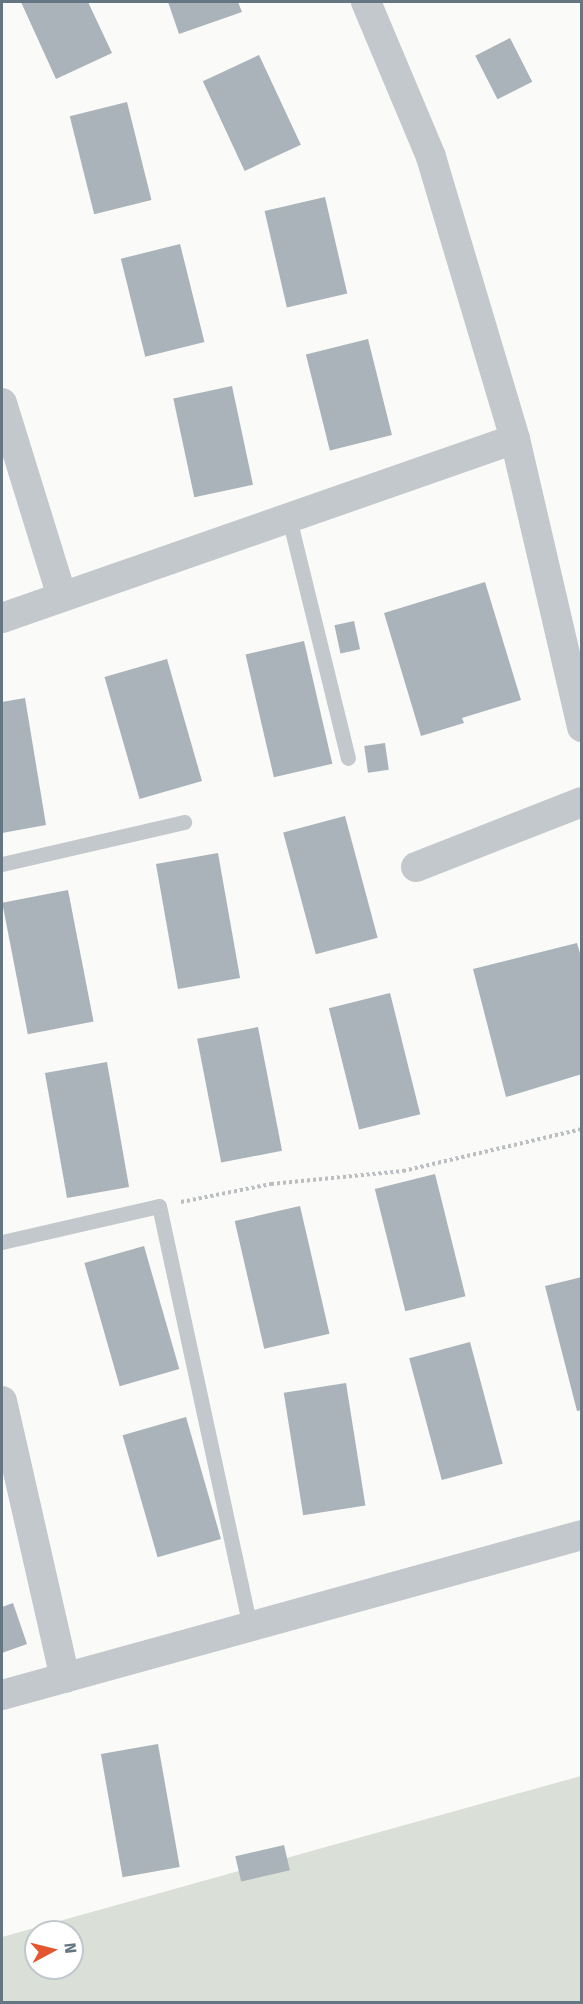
<!DOCTYPE html>
<style>
body{margin:0}
#map{position:relative;width:583px;height:2004px;overflow:hidden;background:#fafaf8;font-family:"Fira Sans",sans-serif}
div>[style]{position:absolute}
[style*='--x']{left:calc(var(--x)*1px);top:calc(var(--y)*1px);width:calc(var(--w)*1px);rotate:calc(var(--a)*1deg)}
.green>*{inset:0;background:#dadfd7}
.building>*{inset:0;background:#aab3b9;transform-origin:0 0}
.path>*{height:4px;margin-top:-2px;transform-origin:0;background:repeating-linear-gradient(90deg,#bbbfc2 0 3px,transparent 0 6px)}
.lane>*{height:15px;margin:-7.5px;padding:0 7.5px;transform-origin:7.5px;border-radius:7.5px;background:#c3c8cc}
.street>*{height:30px;margin:-15px;padding:0 15px;transform-origin:15px;border-radius:15px;background:#c3c8cc}
span{translate:-50% -50%;white-space:nowrap;text-align:center;line-height:1.15;-webkit-text-stroke:6px #fff;paint-order:stroke}
.frame{position:absolute;inset:0;border:3px solid #657683;pointer-events:none}
.north{position:absolute;left:24px;top:1920px;width:60px;height:60px;box-sizing:border-box;background:#fff;border:2px solid #c1c8cd;border-radius:50%;rotate:83deg;font-size:16px;font-weight:700;line-height:24px;text-align:center;color:#657683}
.north::after{content:'';display:block;margin:auto;width:21px;height:27px;background:#e4572e;clip-path:polygon(50% 0,100% 100%,50% 72%,0 100%)}
</style>
<div id="map">
<div class="green">
<i style="clip-path:polygon(evenodd,581px 1776px,581px 2002px,2px 2002px,2px 1937px,581px 1776px,36px 1932px,72px 1932px,72px 1968px,36px 1968px,36px 1932px)"></i>
</div>
<div class="building">
<i style="clip-path:polygon(21px 2px,88px 2px,112px 53px,56px 79px)"></i>
<i style="clip-path:polygon(168px 2px,238px 2px,242px 12px,179px 34px)"></i>
<i style="left:510px;top:38px;width:49px;height:39px;rotate:63deg"></i>
<i style="left:259px;top:55px;width:99px;height:62px;rotate:65deg"></i>
<i style="left:127px;top:102px;width:101px;height:59px;rotate:76deg"></i>
<i style="left:325px;top:197px;width:99px;height:62px;rotate:77deg"></i>
<i style="left:180px;top:244px;width:101px;height:61px;rotate:76deg"></i>
<i style="left:368px;top:339px;width:99px;height:64px;rotate:76deg"></i>
<i style="left:232px;top:386px;width:101px;height:60px;rotate:78deg"></i>
<i style="clip-path:polygon(485px 582px,521px 700px,462px 718px,464px 723px,421px 736px,384px 613px)"></i>
<i style="left:354px;top:621px;width:29px;height:20px;rotate:78deg"></i>
<i style="left:304px;top:641px;width:126px;height:60px;rotate:77deg"></i>
<i style="left:167px;top:659px;width:127px;height:65px;rotate:74deg"></i>
<i style="clip-path:polygon(25px 698px,46px 825px,2px 833px,2px 702px)"></i>
<i style="left:385px;top:743px;width:27px;height:21px;rotate:82deg"></i>
<i style="left:345px;top:816px;width:126px;height:64px;rotate:75deg"></i>
<i style="left:218px;top:853px;width:127px;height:63px;rotate:80deg"></i>
<i style="left:68px;top:890px;width:134px;height:67px;rotate:79deg"></i>
<i style="clip-path:polygon(577px 943px,582px 960px,582px 1074px,506px 1097px,473px 969px)"></i>
<i style="left:390px;top:993px;width:125px;height:63px;rotate:76deg"></i>
<i style="left:258px;top:1027px;width:126px;height:62px;rotate:79deg"></i>
<i style="left:107px;top:1062px;width:127px;height:63px;rotate:80deg"></i>
<i style="left:435px;top:1174px;width:126px;height:62px;rotate:76deg"></i>
<i style="left:300px;top:1206px;width:131px;height:67px;rotate:77deg"></i>
<i style="left:144px;top:1246px;width:128px;height:62px;rotate:74deg"></i>
<i style="clip-path:polygon(582px 1277px,582px 1410px,577px 1411px,545px 1286px)"></i>
<i style="left:470px;top:1342px;width:126px;height:63px;rotate:75deg"></i>
<i style="left:346px;top:1383px;width:124px;height:63px;rotate:81deg"></i>
<i style="left:186px;top:1417px;width:127px;height:66px;rotate:74deg"></i>
<i style="clip-path:polygon(13px 1603px,27px 1644px,2px 1653px,2px 1607px)"></i>
<i style="left:158px;top:1744px;width:125px;height:58px;rotate:80deg"></i>
<i style="left:284px;top:1845px;width:26px;height:50px;rotate:77deg"></i>
</div>
<div class="path">
<i style="--x:181;--y:1202;--w:92;--a:-11.3"></i>
<i style="--x:271;--y:1184;--w:133;--a:-5.6"></i>
<i style="--x:403;--y:1171;--w:184;--a:-13.2"></i>
</div>
<div class="lane">
<i style="--x:289;--y:518;--w:247;--a:76.2"></i>
<i style="--x:2;--y:864;--w:187;--a:-13"></i>
<i style="--x:2;--y:1242;--w:161;--a:-12.9"></i>
<i style="--x:159;--y:1206;--w:431;--a:77.8"></i>
</div>
<div class="street">
<i style="--x:366;--y:2;--w:168;--a:67.2"></i>
<i style="--x:431;--y:157;--w:294;--a:73.4"></i>
<i style="--x:2;--y:403;--w:203;--a:72.8"></i>
<i style="--x:2;--y:618;--w:543;--a:-19.24"></i>
<i style="--x:515;--y:439;--w:296;--a:76.9"></i>
<i style="--x:416;--y:867;--w:178;--a:-21.4"></i>
<i style="--x:2;--y:1401;--w:284;--a:77.2"></i>
<i style="--x:2;--y:1695;--w:602;--a:-15.42"></i>
</div>
<div class="frame"></div>
<div class="north">N</div>
</div>
